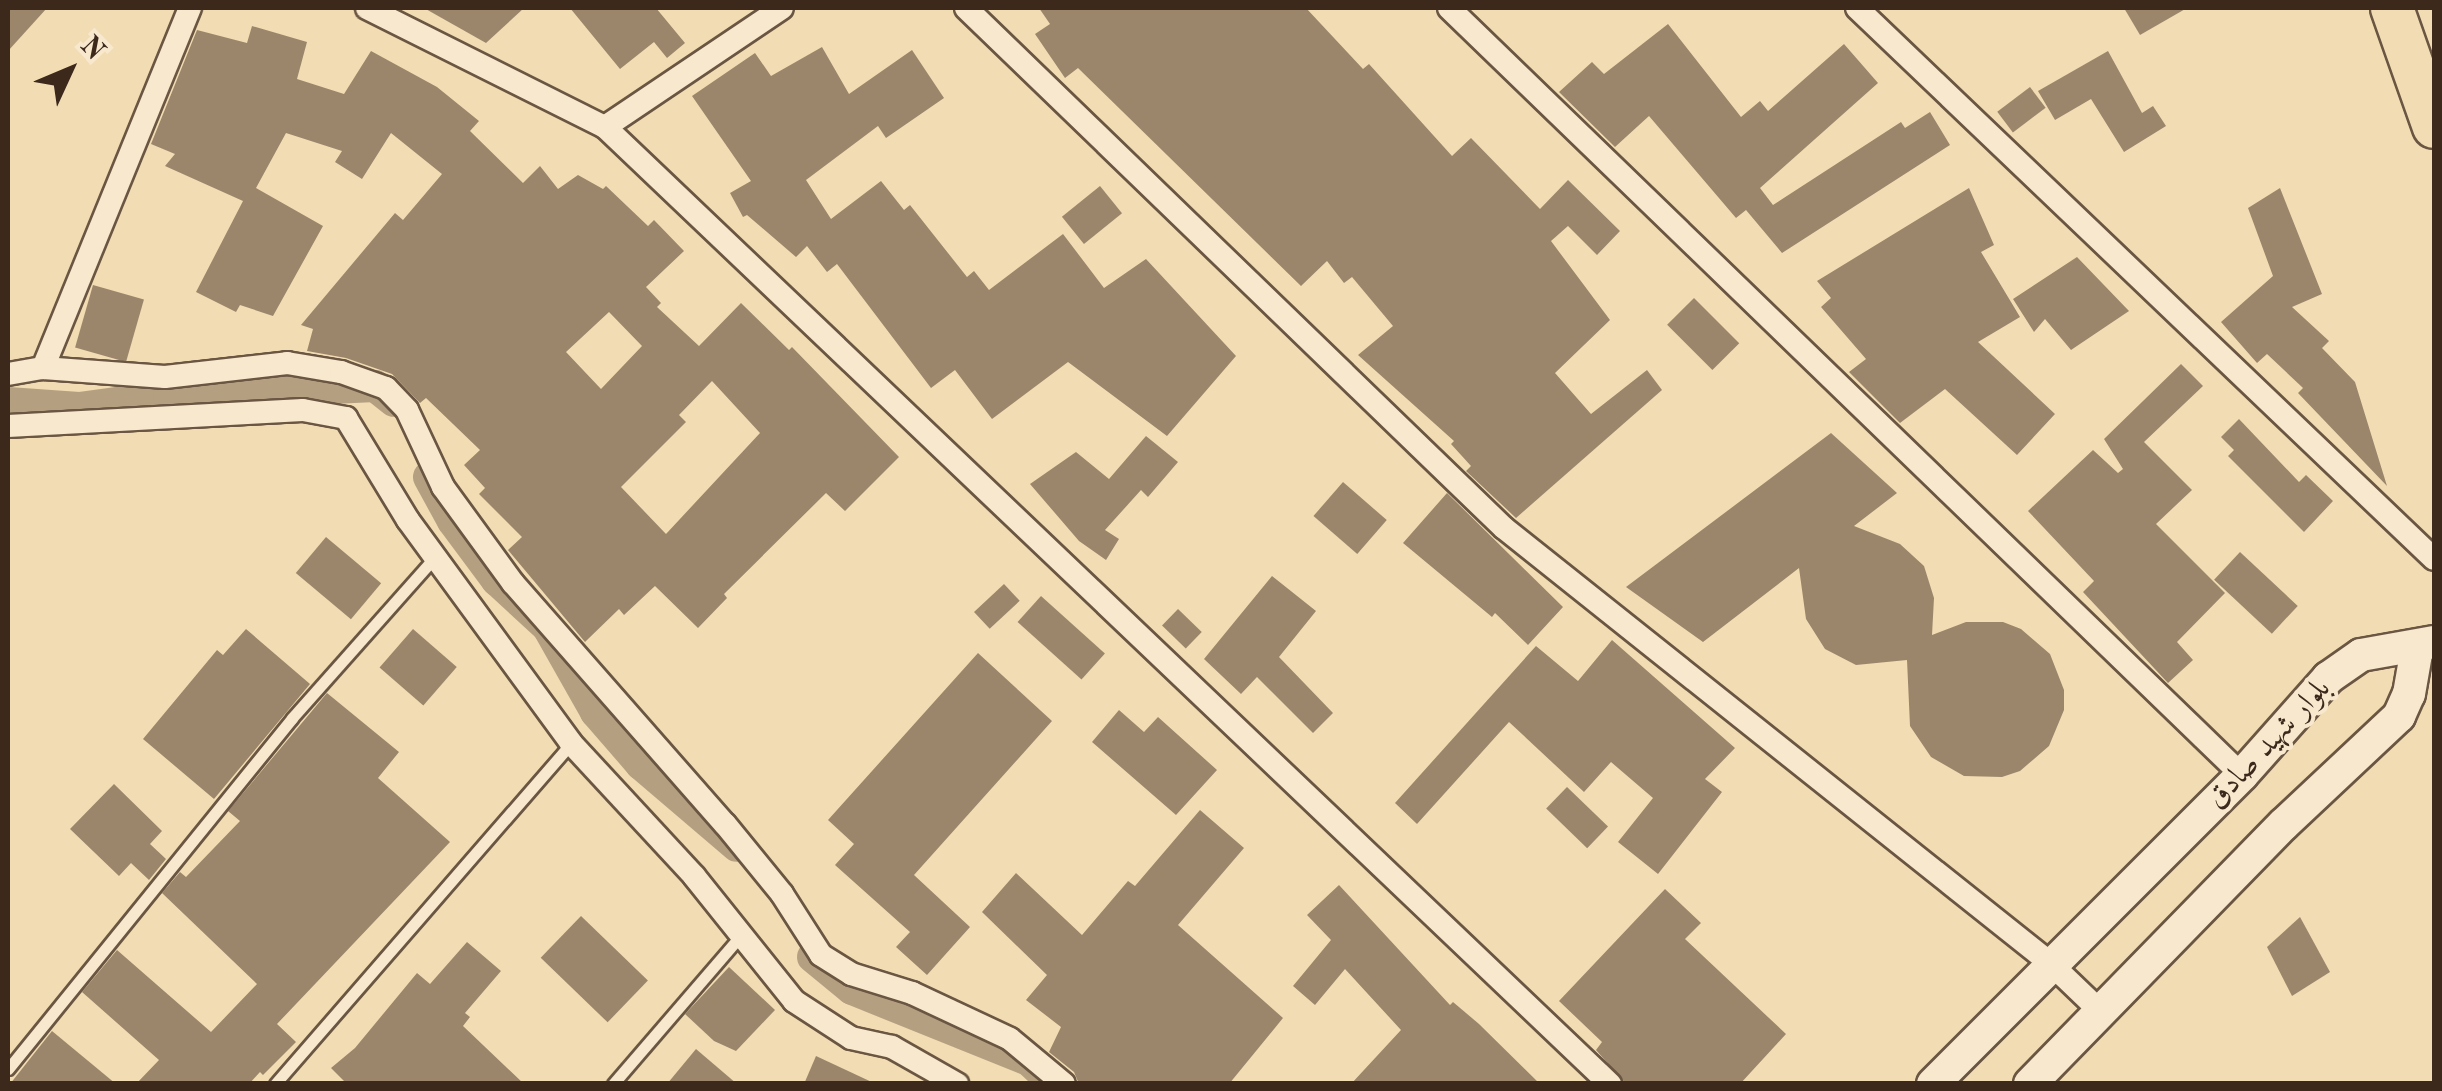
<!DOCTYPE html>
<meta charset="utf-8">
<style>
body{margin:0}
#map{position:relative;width:2442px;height:1091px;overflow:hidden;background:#f2dcb3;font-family:"Old Standard TT",Amiri,serif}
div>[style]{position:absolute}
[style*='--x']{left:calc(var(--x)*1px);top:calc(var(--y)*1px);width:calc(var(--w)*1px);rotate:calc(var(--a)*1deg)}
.canal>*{height:32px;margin:-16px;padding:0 16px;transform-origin:16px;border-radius:16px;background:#b49f80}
.building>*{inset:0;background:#9b866b;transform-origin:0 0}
.roads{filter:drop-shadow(2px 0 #6a5642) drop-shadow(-2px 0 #6a5642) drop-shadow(0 2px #6a5642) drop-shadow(0 -2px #6a5642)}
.lane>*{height:11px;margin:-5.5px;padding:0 5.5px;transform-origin:5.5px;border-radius:5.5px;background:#f7e8ce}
.street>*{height:22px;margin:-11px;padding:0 11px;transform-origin:11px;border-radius:11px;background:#f7e8ce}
.secondary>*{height:32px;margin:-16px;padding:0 16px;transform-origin:16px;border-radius:16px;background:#f7e8ce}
.highway>*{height:42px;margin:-21px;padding:0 21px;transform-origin:21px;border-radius:21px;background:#f2dcb3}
span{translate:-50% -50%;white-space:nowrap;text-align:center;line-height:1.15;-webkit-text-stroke:8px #f7e8ce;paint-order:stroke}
.street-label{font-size:30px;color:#3c291c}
.frame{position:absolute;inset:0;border:10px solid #3c291c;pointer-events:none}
.north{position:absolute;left:20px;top:20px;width:100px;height:100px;-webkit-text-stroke:8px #f7e8ce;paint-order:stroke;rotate:46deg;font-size:28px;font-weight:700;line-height:40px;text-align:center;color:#3c291c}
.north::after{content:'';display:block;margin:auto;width:35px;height:45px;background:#3c291c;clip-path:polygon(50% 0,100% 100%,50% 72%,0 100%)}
</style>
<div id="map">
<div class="canal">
<i style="--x:8;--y:403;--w:71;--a:4"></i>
<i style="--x:79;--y:408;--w:91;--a:-7.6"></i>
<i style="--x:169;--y:396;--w:206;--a:-2.8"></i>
<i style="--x:375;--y:386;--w:24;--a:38"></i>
<i style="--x:429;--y:477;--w:50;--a:61.4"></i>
<i style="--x:453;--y:521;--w:74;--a:53.3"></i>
<i style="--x:497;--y:580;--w:69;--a:42.7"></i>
<i style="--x:548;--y:627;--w:98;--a:60.5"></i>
<i style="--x:596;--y:712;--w:69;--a:49.1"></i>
<i style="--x:641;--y:764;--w:126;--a:40.5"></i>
<i style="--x:813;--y:957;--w:50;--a:39.4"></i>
<i style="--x:852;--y:989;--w:191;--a:21.9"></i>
<i style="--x:1029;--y:1060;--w:19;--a:43"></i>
</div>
<div class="building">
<i style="clip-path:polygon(8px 8px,47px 8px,8px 51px)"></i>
<i style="clip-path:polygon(424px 8px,524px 8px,486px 43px)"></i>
<i style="clip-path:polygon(570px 8px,656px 8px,685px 43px,667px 58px,654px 42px,620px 69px)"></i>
<i style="clip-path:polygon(1039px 8px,1306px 8px,1363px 69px,1369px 64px,1452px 156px,1471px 138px,1540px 209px,1568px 180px,1620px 231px,1597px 255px,1568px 226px,1551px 241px,1610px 320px,1555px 373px,1591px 414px,1647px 370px,1662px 390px,1516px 518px,1466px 471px,1471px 466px,1451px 444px,1454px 441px,1358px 355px,1393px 326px,1352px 277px,1344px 283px,1327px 261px,1301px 286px,1078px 68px,1065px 78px,1035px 34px,1050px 24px)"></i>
<i style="clip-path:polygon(2124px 8px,2187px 8px,2140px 35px)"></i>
<i style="clip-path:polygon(1668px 24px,1741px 117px,1760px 101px,1768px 111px,1844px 44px,1878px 83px,1760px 188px,1773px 205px,1901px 122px,1905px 128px,1930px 112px,1950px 145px,1782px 253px,1746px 210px,1736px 218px,1649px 116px,1615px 147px,1559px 92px,1592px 62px,1604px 74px)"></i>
<i style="clip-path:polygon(evenodd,252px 26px,307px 42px,297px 79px,344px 94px,371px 51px,437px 87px,479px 121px,470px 131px,523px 183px,540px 166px,558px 189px,578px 175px,603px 189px,606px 186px,648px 226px,654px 220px,684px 251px,646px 287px,661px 303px,657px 307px,699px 346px,741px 303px,789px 350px,792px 347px,899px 457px,845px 511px,826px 493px,724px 594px,727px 598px,698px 628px,655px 586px,624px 615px,619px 609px,585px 642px,508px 550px,522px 537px,479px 494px,485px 488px,464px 465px,480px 450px,426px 398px,420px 403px,392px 374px,346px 358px,307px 351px,313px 329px,301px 325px,395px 213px,403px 220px,442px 174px,391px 133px,362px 179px,335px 162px,342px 151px,286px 133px,256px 188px,323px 226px,273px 316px,240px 305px,236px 312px,196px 292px,243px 201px,165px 166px,175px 154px,151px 144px,197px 30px,247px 43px,252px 26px,609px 312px,642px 346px,601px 389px,566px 352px,609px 312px,252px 26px,712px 381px,760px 433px,666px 534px,621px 487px,686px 422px,679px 415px,712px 381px)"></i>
<i style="clip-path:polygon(822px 47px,849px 94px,912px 50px,944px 98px,886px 138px,878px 126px,806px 180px,831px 219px,881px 181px,904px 210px,910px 205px,967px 277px,974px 271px,989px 290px,1063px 234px,1104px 288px,1146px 259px,1236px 356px,1167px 436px,1068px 362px,992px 419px,955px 370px,931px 388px,837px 264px,827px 272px,807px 246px,796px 257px,747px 215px,743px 217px,730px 193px,751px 181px,692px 96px,755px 53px,771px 76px)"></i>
<i style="clip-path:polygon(2108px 51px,2142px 113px,2153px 106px,2166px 126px,2124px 152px,2091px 99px,2055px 120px,2038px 91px)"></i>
<i style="left:2030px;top:87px;width:26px;height:41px;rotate:53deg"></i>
<i style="left:1100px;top:186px;width:35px;height:49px;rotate:51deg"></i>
<i style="clip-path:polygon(1969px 188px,1994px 245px,1981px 252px,2020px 317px,1978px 342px,2055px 414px,2017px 455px,1945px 389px,1900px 423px,1849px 372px,1866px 359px,1821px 307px,1831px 298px,1817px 281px)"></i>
<i style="clip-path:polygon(2280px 188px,2322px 294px,2292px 307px,2329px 341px,2322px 348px,2355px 382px,2387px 486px,2298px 393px,2303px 388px,2267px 354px,2257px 363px,2221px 322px,2273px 276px,2248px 208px)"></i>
<i style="clip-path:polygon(2077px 257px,2129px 311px,2071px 350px,2045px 319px,2034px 332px,2013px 299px)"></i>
<i style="left:93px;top:285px;width:53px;height:65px;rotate:16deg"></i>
<i style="left:1694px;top:298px;width:64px;height:38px;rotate:45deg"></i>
<i style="clip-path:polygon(2181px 364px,2203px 386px,2144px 442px,2192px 490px,2156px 524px,2225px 593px,2177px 642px,2193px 660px,2168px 683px,2083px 592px,2094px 581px,2028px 511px,2093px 450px,2118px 473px,2123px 469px,2104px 439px)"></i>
<i style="clip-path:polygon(2239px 419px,2299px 482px,2306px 475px,2333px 501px,2304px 532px,2228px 456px,2234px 450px,2221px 437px)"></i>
<i style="clip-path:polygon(1831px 433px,1897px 493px,1854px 526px,1900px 544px,1924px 566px,1934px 598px,1932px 635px,1966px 622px,2003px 622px,2021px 629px,2050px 654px,2064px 690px,2064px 710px,2049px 746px,2020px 771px,2002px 777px,1964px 776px,1931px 757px,1910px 726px,1907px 660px,1856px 665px,1825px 649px,1806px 619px,1799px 568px,1703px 642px,1626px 587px)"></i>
<i style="clip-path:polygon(1146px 436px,1178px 462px,1148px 497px,1141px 490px,1105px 530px,1119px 539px,1106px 560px,1079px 541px,1030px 484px,1076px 452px,1109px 479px)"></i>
<i style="left:1343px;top:482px;width:58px;height:45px;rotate:41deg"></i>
<i style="clip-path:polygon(1447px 493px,1563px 607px,1528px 645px,1495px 613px,1492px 617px,1403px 543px)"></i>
<i style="left:326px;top:537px;width:72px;height:47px;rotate:40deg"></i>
<i style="left:2240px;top:552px;width:79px;height:38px;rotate:43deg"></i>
<i style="clip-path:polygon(1272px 576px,1316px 611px,1279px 657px,1333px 713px,1313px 733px,1257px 677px,1241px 694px,1204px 659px)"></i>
<i style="left:1004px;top:584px;width:23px;height:41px;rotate:47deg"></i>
<i style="left:1041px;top:596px;width:86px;height:35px;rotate:42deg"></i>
<i style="left:1178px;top:609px;width:33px;height:23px;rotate:44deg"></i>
<i style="clip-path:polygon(246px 629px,310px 684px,214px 799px,143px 739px,217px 650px,223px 655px)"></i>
<i style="left:413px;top:629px;width:58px;height:51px;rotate:41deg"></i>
<i style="clip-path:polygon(1612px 640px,1735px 748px,1705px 779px,1722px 792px,1658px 874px,1618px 842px,1653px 798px,1611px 762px,1584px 792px,1509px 722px,1417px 824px,1395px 803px,1536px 646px,1578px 681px)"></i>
<i style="clip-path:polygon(978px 653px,1052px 721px,914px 875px,970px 927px,927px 975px,896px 947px,910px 932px,835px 865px,854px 844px,828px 820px)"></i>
<i style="clip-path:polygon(327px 693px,399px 752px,378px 778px,450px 842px,277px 1024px,296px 1042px,263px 1075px,260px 1072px,249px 1084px,136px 1084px,159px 1060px,82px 992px,117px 950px,211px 1032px,257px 984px,162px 893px,180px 872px,186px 877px,240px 821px,228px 811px)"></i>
<i style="clip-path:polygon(1119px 710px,1144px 732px,1158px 717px,1217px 770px,1176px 815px,1092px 742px)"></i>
<i style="clip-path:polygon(114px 784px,162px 831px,150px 844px,166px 859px,149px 880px,131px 863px,119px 876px,70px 829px)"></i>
<i style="left:1567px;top:787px;width:57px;height:30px;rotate:44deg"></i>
<i style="clip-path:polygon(1200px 810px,1244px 848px,1178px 925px,1283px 1018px,1229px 1084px,1079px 1084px,1074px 1072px,1049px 1052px,1061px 1027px,1026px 1000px,1047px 975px,982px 912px,1016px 873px,1082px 935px,1128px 881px,1135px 886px)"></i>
<i style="clip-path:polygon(1339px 885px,1450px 1005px,1453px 1002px,1479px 1024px,1540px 1084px,1351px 1084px,1401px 1030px,1345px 969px,1315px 1005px,1293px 986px,1331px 940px,1307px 915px)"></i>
<i style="clip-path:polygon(1665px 889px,1701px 923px,1685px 939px,1786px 1034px,1740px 1084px,1626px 1084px,1596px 1050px,1602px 1042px,1559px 1001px)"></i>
<i style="left:581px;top:916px;width:93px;height:58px;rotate:44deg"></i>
<i style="clip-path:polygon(2300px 917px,2330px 972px,2292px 996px,2267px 947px)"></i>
<i style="clip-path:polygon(467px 942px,501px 971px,465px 1013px,470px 1017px,463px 1026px,524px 1084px,347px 1084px,331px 1068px,355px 1048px,417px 973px,430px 984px)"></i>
<i style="clip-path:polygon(729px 967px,775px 1010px,736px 1051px,714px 1041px,685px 1014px)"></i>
<i style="clip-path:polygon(52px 1031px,116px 1084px,10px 1084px)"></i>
<i style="clip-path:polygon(696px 1049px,737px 1084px,667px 1084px)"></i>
<i style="clip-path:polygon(816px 1056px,876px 1084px,804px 1084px)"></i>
</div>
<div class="roads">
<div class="lane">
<i style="--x:8;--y:1069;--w:452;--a:-51"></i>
<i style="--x:292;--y:718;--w:215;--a:-48.4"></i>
<i style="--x:275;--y:1084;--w:452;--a:-49"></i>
<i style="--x:613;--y:1084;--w:196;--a:-49.3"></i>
</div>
<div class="street">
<i style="--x:367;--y:8;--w:266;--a:26.6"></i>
<i style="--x:605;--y:127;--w:1388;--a:43.6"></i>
<i style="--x:966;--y:8;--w:748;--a:44.03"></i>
<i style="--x:1504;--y:528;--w:698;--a:38.54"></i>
<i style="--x:2050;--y:963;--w:69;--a:43.8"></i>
<i style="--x:1449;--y:8;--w:1103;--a:44.05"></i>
<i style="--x:1857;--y:8;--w:798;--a:43.68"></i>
<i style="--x:605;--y:127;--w:213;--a:-33.9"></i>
<i style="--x:43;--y:368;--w:389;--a:-67.8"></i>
<i style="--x:8;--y:374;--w:36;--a:-10"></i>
<i style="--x:43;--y:368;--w:122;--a:4.2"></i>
<i style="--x:165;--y:377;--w:123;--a:-6.5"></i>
<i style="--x:287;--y:363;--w:55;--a:9.5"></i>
<i style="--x:341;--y:372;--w:48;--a:19.6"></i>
<i style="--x:386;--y:388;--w:30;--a:46"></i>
<i style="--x:407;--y:410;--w:85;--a:64.9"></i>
<i style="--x:443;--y:487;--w:119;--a:53.9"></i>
<i style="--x:513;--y:583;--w:321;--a:48.7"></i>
<i style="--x:725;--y:824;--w:90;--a:50.8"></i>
<i style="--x:782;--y:894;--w:72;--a:57.4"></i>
<i style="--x:821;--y:955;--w:36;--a:32"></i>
<i style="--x:851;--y:974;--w:64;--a:17.3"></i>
<i style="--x:912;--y:993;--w:108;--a:25.1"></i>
<i style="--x:1010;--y:1039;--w:70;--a:39.8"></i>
<i style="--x:8;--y:426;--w:295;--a:-3.1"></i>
<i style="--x:303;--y:410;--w:44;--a:10.5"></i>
<i style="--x:346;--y:418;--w:119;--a:58.7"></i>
<i style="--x:408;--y:520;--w:276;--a:53.8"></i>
<i style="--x:571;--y:743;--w:181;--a:47.2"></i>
<i style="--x:694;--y:876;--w:160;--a:51.3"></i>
<i style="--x:794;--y:1001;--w:68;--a:33"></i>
<i style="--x:851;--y:1038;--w:42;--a:12.4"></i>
<i style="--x:892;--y:1047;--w:75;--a:29.6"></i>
</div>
<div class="secondary">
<i style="--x:1933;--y:1084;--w:437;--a:-45"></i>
<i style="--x:2242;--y:775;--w:130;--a:-48.4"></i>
<i style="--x:2328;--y:678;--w:40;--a:-34.9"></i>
<i style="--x:2361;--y:655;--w:74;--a:-10.1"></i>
<i style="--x:2030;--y:1084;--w:363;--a:-45.7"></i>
<i style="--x:2284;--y:824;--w:158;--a:-43.2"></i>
<i style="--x:2399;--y:716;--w:24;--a:-66"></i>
<i style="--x:2409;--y:694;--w:47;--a:-80.1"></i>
</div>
<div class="highway">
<i style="--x:2392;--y:8;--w:126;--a:70.6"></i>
</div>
</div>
<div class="street-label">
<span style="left:2269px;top:744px;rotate:-47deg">بلوار شهید صادق</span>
</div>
<div class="frame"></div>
<div class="north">N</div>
</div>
